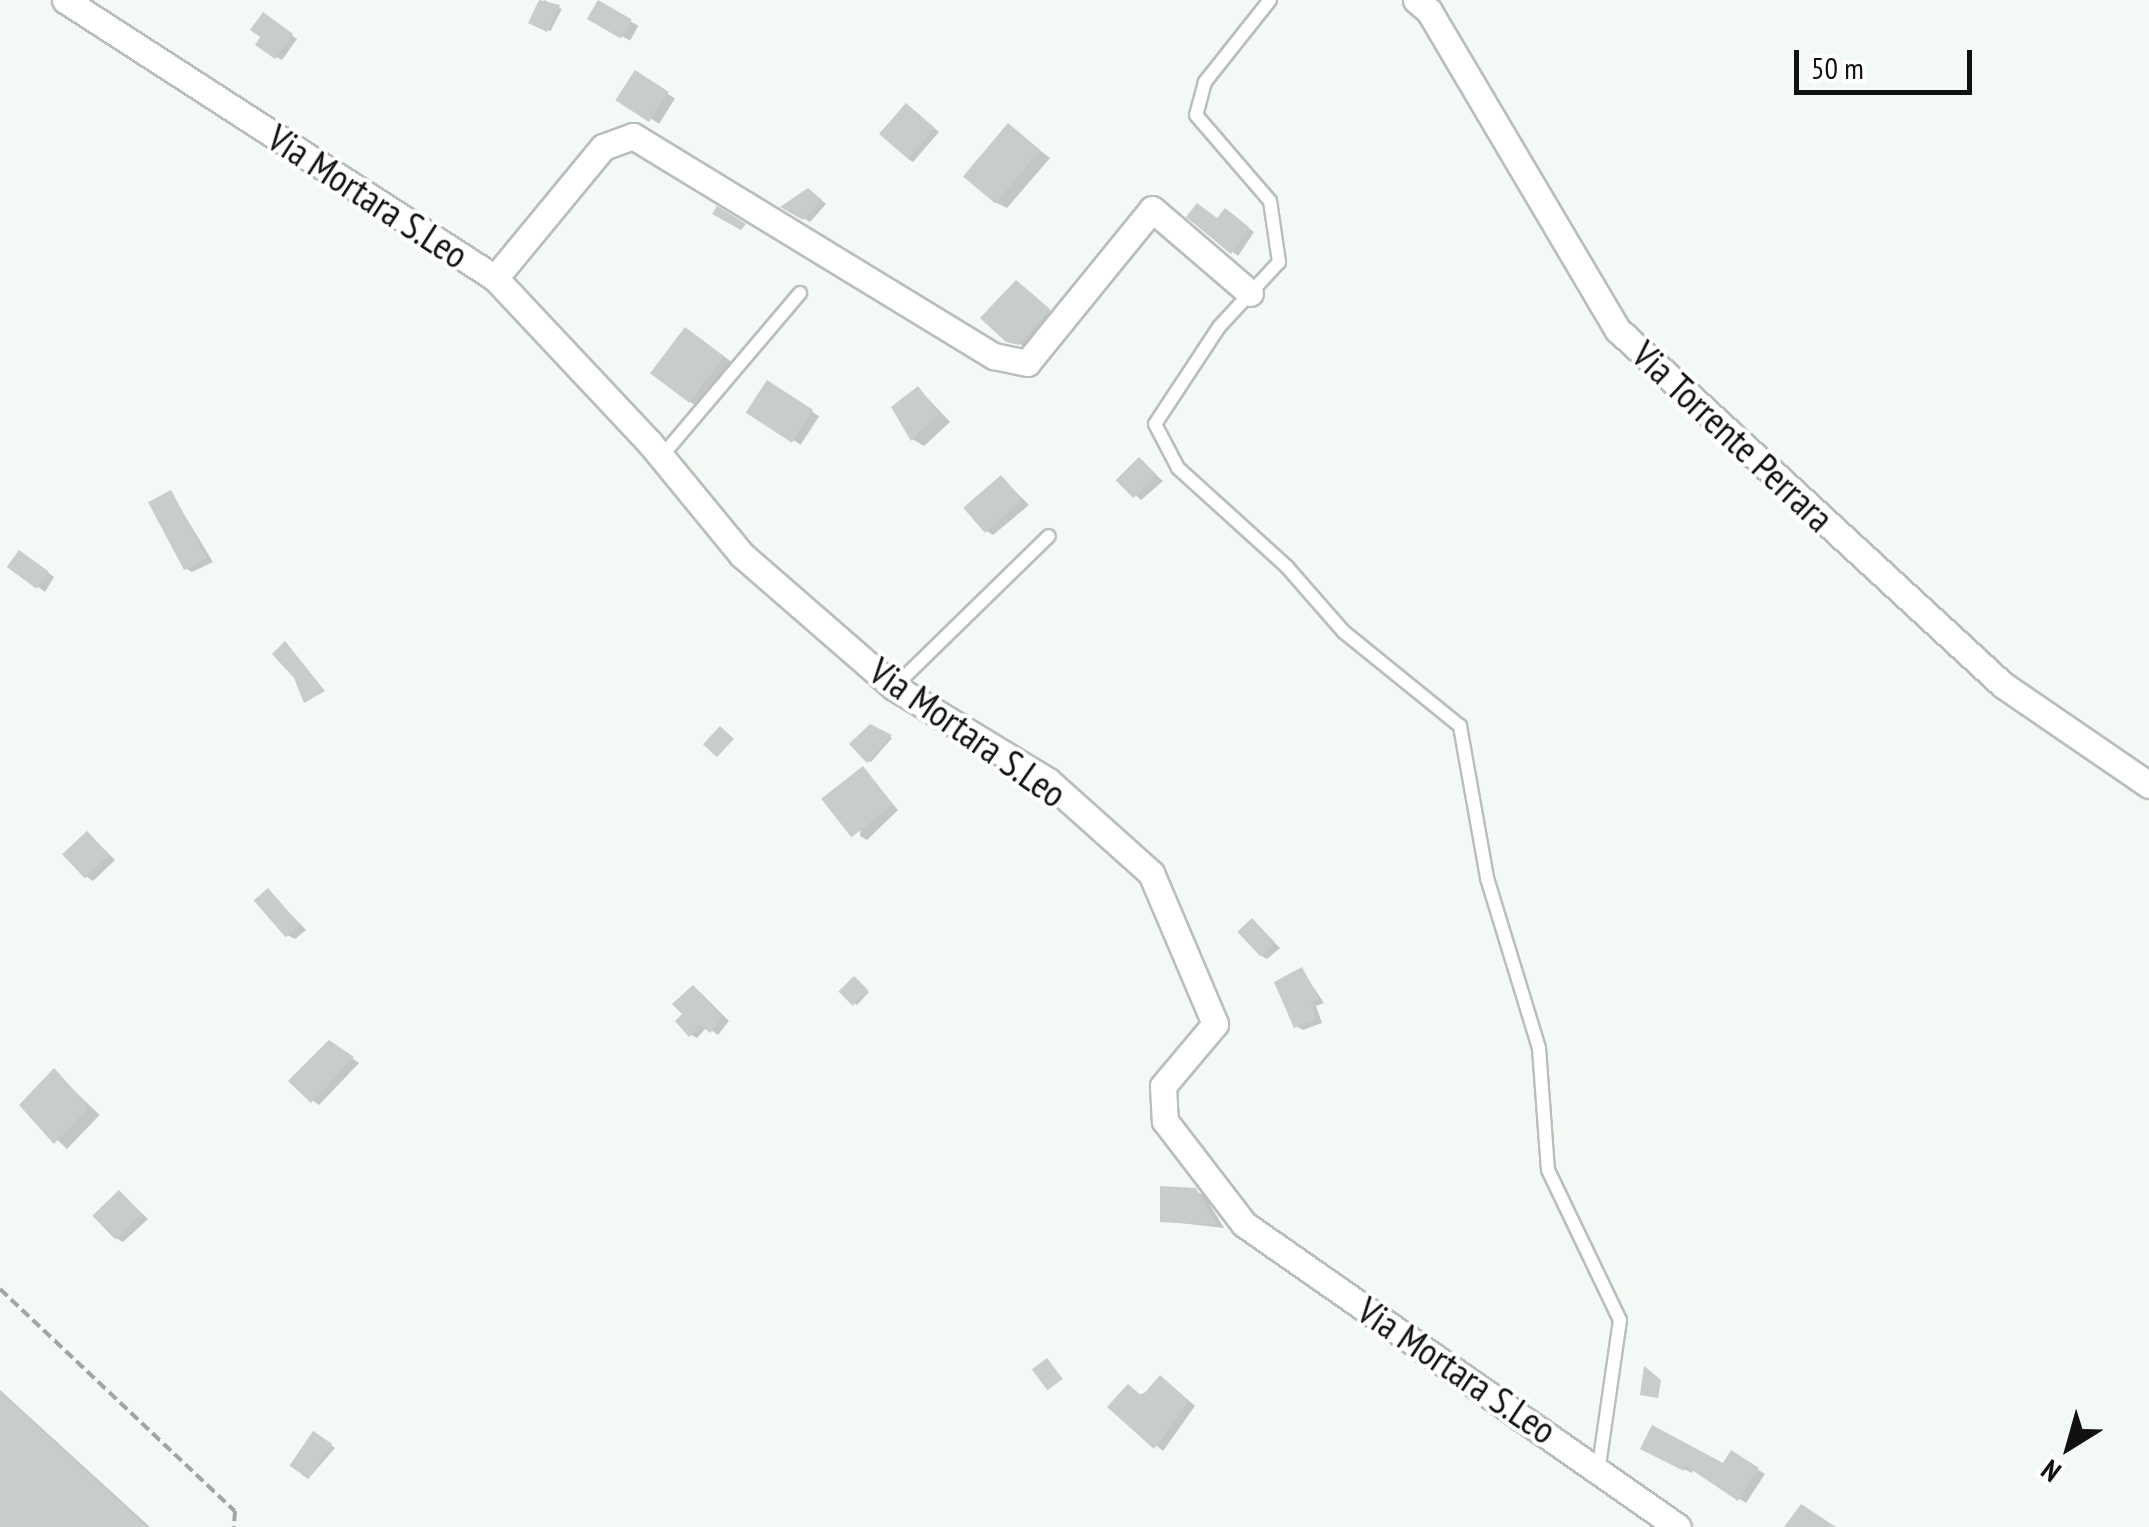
<!DOCTYPE html>
<style>
body{margin:0}
#map{position:relative;width:2149px;height:1527px;overflow:hidden;background:#f3f9f4;font-family:"PT Sans Narrow",sans-serif}
div>[style]{position:absolute}
[style*='--x']{left:calc(var(--x)*1px);top:calc(var(--y)*1px);width:calc(var(--w)*1px);rotate:calc(var(--a)*1deg)}
.shadow>*{inset:0;background:#0003;transform-origin:0 0}
.building>*{inset:0;background:#c6cdca;transform-origin:0 0}
.path>*{height:4px;margin-top:-2px;transform-origin:0;background:repeating-linear-gradient(90deg,#a1a6a2 0 10px,transparent 0 15px)}
.roads{filter:drop-shadow(2px 0 #babfbb) drop-shadow(-2px 0 #babfbb) drop-shadow(0 2px #babfbb) drop-shadow(0 -2px #babfbb)}
.lane>*{height:12px;margin:-6px;padding:0 6px;transform-origin:6px;border-radius:6px;background:#fff}
.street>*{height:25px;margin:-12.5px;padding:0 12.5px;transform-origin:12.5px;border-radius:12.5px;background:#fff}
span{translate:-50% -50%;white-space:nowrap;text-align:center;line-height:1.15;-webkit-text-stroke:8px #fff;paint-order:stroke}
.street-label{font-size:38px;color:#101110}
.north{position:absolute;left:2019px;top:1397px;width:100px;height:100px;-webkit-text-stroke:8px #fff;paint-order:stroke;rotate:217deg;font-size:28px;font-weight:700;line-height:40px;text-align:center;color:#101110}
.north::after{content:'';display:block;margin:auto;width:35px;height:45px;background:#101110;clip-path:polygon(50% 0,100% 100%,50% 72%,0 100%)}
.scale{position:absolute;left:1794px;top:50px;width:178px;height:45px;box-sizing:border-box;border:5px solid #101110;border-top:0;padding-left:12px;font-size:30px;line-height:35px;white-space:nowrap;color:#101110;-webkit-text-stroke:8px #fff;paint-order:stroke}
</style>
<div id="map">
<div class="shadow">
<i style="left:544px;top:0;width:20px;height:25px;rotate:27deg"></i>
<i style="left:599px;top:4px;width:45px;height:17px;rotate:29deg"></i>
<i style="clip-path:polygon(269px 19px,297px 39px,282px 60px,276px 57px)"></i>
<i style="left:636px;top:74px;width:46px;height:30px;rotate:32deg"></i>
<i style="clip-path:polygon(912px 109px,939px 132px,913px 162px,908px 159px)"></i>
<i style="clip-path:polygon(1008px 126px,1050px 158px,1007px 208px,995px 202px)"></i>
<i style="clip-path:polygon(814px 194px,826px 204px,810px 222px,785px 207px)"></i>
<i style="clip-path:polygon(1232px 215px,1254px 232px,1238px 256px,1189px 216px,1219px 221px)"></i>
<i style="clip-path:polygon(1024px 287px,1055px 315px,1028px 347px,1007px 340px)"></i>
<i style="clip-path:polygon(697px 336px,734px 364px,702px 409px,690px 402px)"></i>
<i style="left:768px;top:383px;width:61px;height:34px;rotate:33deg"></i>
<i style="clip-path:polygon(919px 389px,950px 422px,924px 446px,912px 439px)"></i>
<i style="clip-path:polygon(1139px 460px,1163px 481px,1141px 500px,1118px 479px)"></i>
<i style="clip-path:polygon(1002px 478px,1029px 505px,993px 535px,985px 530px)"></i>
<i style="clip-path:polygon(171px 493px,213px 562px,192px 572px,185px 568px)"></i>
<i style="clip-path:polygon(25px 556px,54px 577px,45px 592px,10px 566px)"></i>
<i style="clip-path:polygon(870px 727px,892px 738px,871px 762px,868px 761px)"></i>
<i style="clip-path:polygon(863px 770px,898px 810px,867px 840px,860px 836px)"></i>
<i style="clip-path:polygon(88px 834px,115px 860px,93px 881px,86px 876px)"></i>
<i style="clip-path:polygon(268px 891px,306px 930px,295px 939px,287px 935px)"></i>
<i style="clip-path:polygon(1252px 921px,1280px 948px,1267px 959px,1260px 955px)"></i>
<i style="clip-path:polygon(1302px 970px,1324px 1003px,1316px 1006px,1322px 1023px,1303px 1030px,1296px 1026px)"></i>
<i style="clip-path:polygon(857px 981px,869px 992px,857px 1005px,854px 1003px)"></i>
<i style="clip-path:polygon(700px 992px,729px 1021px,718px 1035px,707px 1027px,697px 1038px,691px 1035px)"></i>
<i style="clip-path:polygon(337px 1047px,359px 1063px,319px 1105px,312px 1100px)"></i>
<i style="left:55px;top:1072px;width:62px;height:47px;rotate:44deg"></i>
<i style="clip-path:polygon(1195px 1191px,1204px 1195px,1224px 1228px,1162px 1221px)"></i>
<i style="clip-path:polygon(120px 1193px,148px 1219px,123px 1242px,116px 1238px)"></i>
<i style="clip-path:polygon(1168px 1383px,1195px 1406px,1163px 1451px,1110px 1407px)"></i>
<i style="clip-path:polygon(0 1390px,150px 1527px,0 1527px)"></i>
<i style="clip-path:polygon(321px 1438px,335px 1448px,308px 1479px,301px 1474px)"></i>
<i style="clip-path:polygon(1643px 1448px,1724px 1466px,1732px 1454px,1765px 1474px,1746px 1503px,1694px 1468px,1692px 1473px)"></i>
</div>
<div class="building">
<i style="clip-path:polygon(539px 0,560px 5px,547px 32px,528px 23px)"></i>
<i style="left:598px;top:0;width:39px;height:22px;rotate:30deg"></i>
<i style="clip-path:polygon(263px 12px,293px 34px,275px 59px,255px 45px,260px 37px,250px 30px)"></i>
<i style="left:635px;top:70px;width:40px;height:36px;rotate:33deg"></i>
<i style="left:906px;top:103px;width:38px;height:41px;rotate:41deg"></i>
<i style="left:1008px;top:123px;width:42px;height:70px;rotate:40deg"></i>
<i style="clip-path:polygon(808px 188px,822px 200px,803px 220px,780px 207px)"></i>
<i style="clip-path:polygon(1197px 203px,1217px 218px,1225px 208px,1249px 227px,1231px 254px,1186px 217px)"></i>
<i style="clip-path:polygon(717px 206px,746px 224px,741px 230px,712px 214px)"></i>
<i style="clip-path:polygon(1016px 280px,1050px 309px,1019px 345px,1006px 342px,980px 318px)"></i>
<i style="left:685px;top:327px;width:49px;height:58px;rotate:37deg"></i>
<i style="left:767px;top:380px;width:55px;height:39px;rotate:33deg"></i>
<i style="clip-path:polygon(918px 386px,939px 414px,911px 441px,891px 407px)"></i>
<i style="left:1139px;top:457px;width:25px;height:33px;rotate:45deg"></i>
<i style="left:1001px;top:475px;width:33px;height:50px;rotate:49deg"></i>
<i style="left:171px;top:490px;width:77px;height:26px;rotate:62deg"></i>
<i style="left:19px;top:550px;width:37px;height:21px;rotate:36deg"></i>
<i style="clip-path:polygon(285px 641px,325px 691px,304px 703px,294px 678px,272px 654px)"></i>
<i style="clip-path:polygon(870px 724px,892px 735px,867px 763px,849px 744px)"></i>
<i style="left:720px;top:726px;width:19px;height:25px;rotate:43deg"></i>
<i style="left:863px;top:766px;width:49px;height:53px;rotate:52deg"></i>
<i style="left:87px;top:831px;width:33px;height:34px;rotate:47deg"></i>
<i style="left:268px;top:888px;width:49px;height:19px;rotate:49deg"></i>
<i style="left:1252px;top:918px;width:34px;height:20px;rotate:47deg"></i>
<i style="clip-path:polygon(1302px 967px,1319px 999px,1311px 1003px,1316px 1019px,1294px 1028px,1274px 982px)"></i>
<i style="left:854px;top:976px;width:20px;height:22px;rotate:45deg"></i>
<i style="clip-path:polygon(693px 985px,723px 1016px,710px 1033px,700px 1024px,689px 1037px,675px 1021px,682px 1014px,672px 1004px)"></i>
<i style="clip-path:polygon(329px 1040px,354px 1057px,311px 1103px,288px 1081px)"></i>
<i style="clip-path:polygon(54px 1068px,89px 1107px,54px 1144px,19px 1105px)"></i>
<i style="clip-path:polygon(1160px 1186px,1196px 1188px,1217px 1225px,1160px 1222px)"></i>
<i style="left:119px;top:1190px;width:33px;height:37px;rotate:46deg"></i>
<i style="left:1047px;top:1358px;width:26px;height:19px;rotate:53deg"></i>
<i style="clip-path:polygon(1644px 1366px,1661px 1380px,1658px 1398px,1640px 1395px)"></i>
<i style="clip-path:polygon(1160px 1375px,1189px 1401px,1154px 1449px,1107px 1407px,1128px 1384px,1142px 1396px)"></i>
<i style="clip-path:polygon(0 1392px,147px 1527px,0 1527px)"></i>
<i style="clip-path:polygon(1652px 1425px,1723px 1463px,1731px 1450px,1759px 1468px,1738px 1501px,1686px 1466px,1684px 1471px,1640px 1449px)"></i>
<i style="left:313px;top:1431px;width:23px;height:42px;rotate:34deg"></i>
<i style="clip-path:polygon(1801px 1504px,1836px 1527px,1784px 1527px)"></i>
</div>
<div class="path">
<i style="--x:0;--y:1289;--w:323;--a:43.4"></i>
<i style="--x:235;--y:1511;--w:16;--a:94"></i>
</div>
<div class="roads">
<div class="lane">
<i style="--x:1270;--y:0;--w:105;--a:128.4"></i>
<i style="--x:1205;--y:82;--w:34;--a:105"></i>
<i style="--x:1196;--y:115;--w:113;--a:49.3"></i>
<i style="--x:1270;--y:201;--w:62;--a:81.6"></i>
<i style="--x:1279;--y:262;--w:88;--a:132.7"></i>
<i style="--x:1219;--y:327;--w:116;--a:123.4"></i>
<i style="--x:1155;--y:424;--w:50;--a:62.4"></i>
<i style="--x:1178;--y:468;--w:147;--a:42.2"></i>
<i style="--x:1287;--y:567;--w:86;--a:48.8"></i>
<i style="--x:1344;--y:632;--w:149;--a:39"></i>
<i style="--x:1460;--y:726;--w:154;--a:79.9"></i>
<i style="--x:1487;--y:878;--w:178;--a:73"></i>
<i style="--x:1539;--y:1048;--w:122;--a:85.8"></i>
<i style="--x:1548;--y:1170;--w:166;--a:64.4"></i>
<i style="--x:1620;--y:1320;--w:148;--a:98.2"></i>
<i style="--x:661;--y:457;--w:215;--a:-49.7"></i>
<i style="--x:894;--y:687;--w:216;--a:-44.3"></i>
</div>
<div class="street">
<i style="--x:65;--y:0;--w:512;--a:32.88"></i>
<i style="--x:495;--y:278;--w:226;--a:46.8"></i>
<i style="--x:650;--y:443;--w:145;--a:50.6"></i>
<i style="--x:742;--y:555;--w:201;--a:41"></i>
<i style="--x:894;--y:687;--w:180;--a:31.4"></i>
<i style="--x:1048;--y:781;--w:138;--a:41.8"></i>
<i style="--x:1151;--y:873;--w:164;--a:67"></i>
<i style="--x:1215;--y:1024;--w:81;--a:130"></i>
<i style="--x:1163;--y:1086;--w:35;--a:87"></i>
<i style="--x:1165;--y:1121;--w:130;--a:52.5"></i>
<i style="--x:1244;--y:1224;--w:529;--a:34.92"></i>
<i style="--x:1416;--y:0;--w:17;--a:40"></i>
<i style="--x:1429;--y:11;--w:371;--a:59.4"></i>
<i style="--x:1618;--y:330;--w:524;--a:42.68"></i>
<i style="--x:2003;--y:685;--w:177;--a:34.4"></i>
<i style="--x:495;--y:278;--w:170;--a:-50.5"></i>
<i style="--x:603;--y:147;--w:32;--a:-20"></i>
<i style="--x:633;--y:136;--w:423;--a:31.4"></i>
<i style="--x:994;--y:356;--w:34;--a:12"></i>
<i style="--x:1027;--y:363;--w:198;--a:-50.9"></i>
<i style="--x:1152;--y:209;--w:129;--a:40.6"></i>
</div>
</div>
<div class="street-label">
<span style="left:368px;top:196px;rotate:33deg">Via Mortara S.Leo</span>
<span style="left:1733px;top:436px;rotate:43deg">Via Torrente Perrara</span>
<span style="left:968px;top:732px;rotate:35deg">Via Mortara S.Leo</span>
<span style="left:1457px;top:1370px;rotate:34deg">Via Mortara S.Leo</span>
</div>
<div class="north">N</div>
<div class="scale">50 m</div>
</div>
